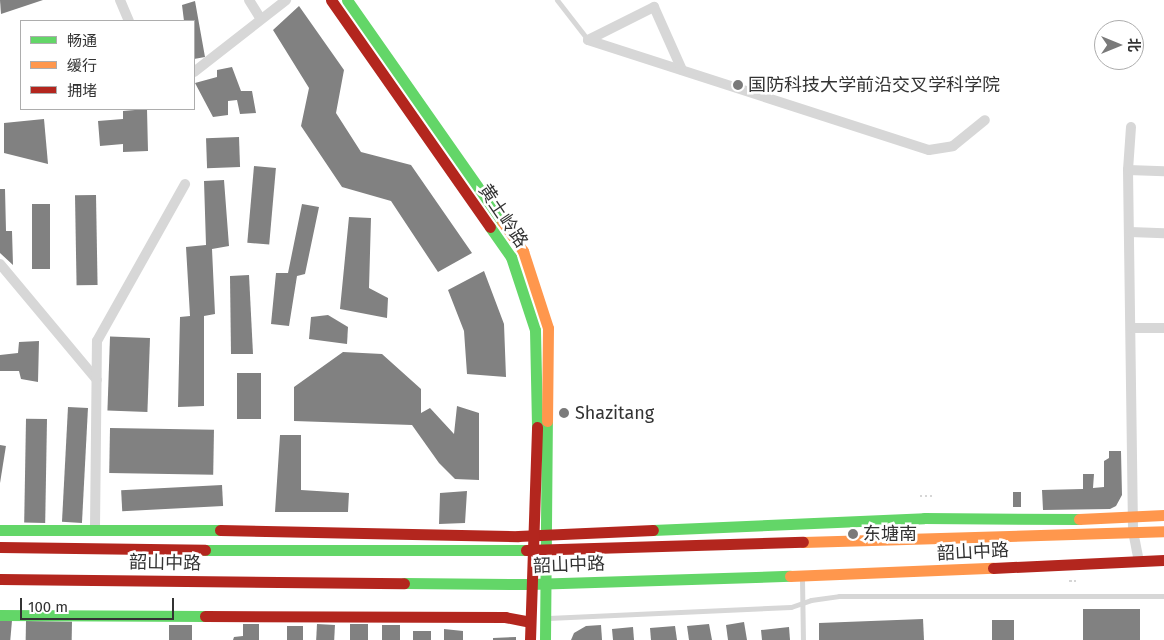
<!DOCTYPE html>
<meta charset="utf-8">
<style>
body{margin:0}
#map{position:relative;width:1164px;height:640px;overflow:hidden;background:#fff;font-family:"Fira Sans","Noto Sans SC",sans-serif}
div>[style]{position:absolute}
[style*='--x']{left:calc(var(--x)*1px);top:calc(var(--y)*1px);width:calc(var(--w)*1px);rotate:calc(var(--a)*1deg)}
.building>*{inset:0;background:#818181;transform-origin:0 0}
.path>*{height:2px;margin-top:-1px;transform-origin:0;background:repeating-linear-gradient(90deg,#d6d6d6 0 2.5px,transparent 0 5px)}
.lane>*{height:5px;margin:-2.5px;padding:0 2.5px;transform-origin:2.5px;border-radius:2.5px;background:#d7d7d7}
.street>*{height:10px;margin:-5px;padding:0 5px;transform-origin:5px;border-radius:5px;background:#d7d7d7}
.fast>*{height:11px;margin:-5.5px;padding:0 5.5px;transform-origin:5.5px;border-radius:5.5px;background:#63d668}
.slow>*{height:11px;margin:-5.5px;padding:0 5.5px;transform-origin:5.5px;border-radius:5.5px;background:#ff974d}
.jam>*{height:11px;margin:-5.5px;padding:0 5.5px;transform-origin:5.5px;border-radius:5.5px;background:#b3261e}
.dots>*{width:14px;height:14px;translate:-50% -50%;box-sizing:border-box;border:2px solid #fff;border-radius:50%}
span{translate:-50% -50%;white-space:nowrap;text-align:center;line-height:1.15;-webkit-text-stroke:5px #fff;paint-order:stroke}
.poi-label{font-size:18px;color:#333}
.left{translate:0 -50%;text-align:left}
.street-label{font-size:18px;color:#333}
.legend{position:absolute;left:20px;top:20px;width:175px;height:90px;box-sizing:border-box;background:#fff;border:1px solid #adadad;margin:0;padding:6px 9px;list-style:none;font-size:15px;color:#333}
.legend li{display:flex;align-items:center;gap:10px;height:25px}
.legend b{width:25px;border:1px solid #adadad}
.north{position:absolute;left:1094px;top:20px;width:50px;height:50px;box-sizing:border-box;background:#fff;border:1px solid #adadad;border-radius:50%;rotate:90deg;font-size:14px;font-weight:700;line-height:20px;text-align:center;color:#333}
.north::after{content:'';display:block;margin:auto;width:18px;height:22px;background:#7a7a7a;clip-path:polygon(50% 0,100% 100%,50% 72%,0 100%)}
.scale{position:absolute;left:20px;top:598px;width:154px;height:22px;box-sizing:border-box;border:2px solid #333;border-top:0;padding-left:6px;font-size:15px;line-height:18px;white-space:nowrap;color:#333;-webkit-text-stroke:4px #fff;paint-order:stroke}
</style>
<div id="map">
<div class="building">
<i style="clip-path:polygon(0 0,43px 0,1px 14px)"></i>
<i style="clip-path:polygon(195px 1px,205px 57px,194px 59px,194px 21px,184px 21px,182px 5px)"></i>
<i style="clip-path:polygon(299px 6px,344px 70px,336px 113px,361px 152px,411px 165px,472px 253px,438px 272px,391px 201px,342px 187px,301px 126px,309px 88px,273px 30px)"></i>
<i style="clip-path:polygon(232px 67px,241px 91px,252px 91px,256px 113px,240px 114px,237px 100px,228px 101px,228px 115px,213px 117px,195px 83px,217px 77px,217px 70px)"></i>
<i style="clip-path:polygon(147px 109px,148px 151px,123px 152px,123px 144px,100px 146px,98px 121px,123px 119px,123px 111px)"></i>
<i style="clip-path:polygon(44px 119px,48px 164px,4px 153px,4px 123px)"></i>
<i style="left:239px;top:137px;width:30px;height:33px;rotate:88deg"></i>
<i style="left:254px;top:166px;width:22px;height:77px;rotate:5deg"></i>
<i style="clip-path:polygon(224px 180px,229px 246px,212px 249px,215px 314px,204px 316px,204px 406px,178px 407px,180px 317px,190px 316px,186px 247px,206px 245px,204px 181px)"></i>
<i style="clip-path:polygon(0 189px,5px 189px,6px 231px,12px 231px,13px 265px,0 253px)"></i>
<i style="left:96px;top:195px;width:90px;height:21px;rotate:89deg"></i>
<i style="left:32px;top:204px;width:18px;height:65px"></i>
<i style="clip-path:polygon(302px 204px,319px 207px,305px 274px,297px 276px,289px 326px,271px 324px,276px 273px,288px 273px)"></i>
<i style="clip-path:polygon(349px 217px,371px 218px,369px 288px,388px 298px,387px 318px,340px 309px)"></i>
<i style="clip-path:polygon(484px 271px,504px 324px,506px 377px,467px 374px,464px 331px,448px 290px)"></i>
<i style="clip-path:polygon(249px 275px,253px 354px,231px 354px,230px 276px)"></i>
<i style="clip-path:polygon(328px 315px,348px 327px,347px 344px,309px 339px,311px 317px)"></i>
<i style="left:150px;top:338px;width:74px;height:40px;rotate:92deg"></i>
<i style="clip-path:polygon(39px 341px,38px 382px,21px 379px,19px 371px,0 371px,0 355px,18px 353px,19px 342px)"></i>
<i style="clip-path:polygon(343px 352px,382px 354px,421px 389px,421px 413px,430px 408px,454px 434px,457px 406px,479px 413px,479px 480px,455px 479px,439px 463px,412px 425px,294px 421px,294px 387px)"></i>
<i style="left:237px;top:373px;width:24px;height:46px"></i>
<i style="left:68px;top:407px;width:20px;height:115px;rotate:3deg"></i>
<i style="left:47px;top:419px;width:104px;height:21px;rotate:91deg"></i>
<i style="left:110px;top:428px;width:104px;height:45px;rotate:1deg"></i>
<i style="clip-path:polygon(280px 435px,301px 435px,301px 490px,349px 493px,348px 512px,275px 512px)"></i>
<i style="left:0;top:445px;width:6px;height:79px;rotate:9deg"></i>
<i style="clip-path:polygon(1109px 451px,1121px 451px,1122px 495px,1116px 506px,1110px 509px,1043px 510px,1042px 490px,1083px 489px,1083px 474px,1094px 474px,1093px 488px,1104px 487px,1104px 461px,1109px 458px)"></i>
<i style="left:222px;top:485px;width:21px;height:101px;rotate:87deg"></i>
<i style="clip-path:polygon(467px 491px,465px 523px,439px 524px,440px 493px)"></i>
<i style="left:1013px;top:492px;width:8px;height:15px"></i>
<i style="left:1140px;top:609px;width:31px;height:57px;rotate:90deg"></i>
<i style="clip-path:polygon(923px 619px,924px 640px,819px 640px,819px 623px)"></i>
<i style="left:0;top:620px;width:12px;height:20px;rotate:5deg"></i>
<i style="left:992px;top:620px;width:22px;height:20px"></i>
<i style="left:26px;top:621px;width:46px;height:19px;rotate:1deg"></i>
<i style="clip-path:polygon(744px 622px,747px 640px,728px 640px,726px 625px)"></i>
<i style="clip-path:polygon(243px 624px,259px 624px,259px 640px,233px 640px,234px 637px,243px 636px)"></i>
<i style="left:317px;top:624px;width:18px;height:16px;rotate:3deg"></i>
<i style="left:350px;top:624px;width:18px;height:16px"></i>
<i style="clip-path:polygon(709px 624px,712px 640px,689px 640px,687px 626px)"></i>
<i style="left:169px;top:625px;width:23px;height:15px"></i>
<i style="left:382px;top:625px;width:18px;height:15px"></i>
<i style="clip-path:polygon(601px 625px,602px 640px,571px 640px,574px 633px,586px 626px)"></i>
<i style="left:303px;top:626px;width:14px;height:16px;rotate:90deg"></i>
<i style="clip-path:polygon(675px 626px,677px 640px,651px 640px,650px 628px)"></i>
<i style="clip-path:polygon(633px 627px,634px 640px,613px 640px,612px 629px)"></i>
<i style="clip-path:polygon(789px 627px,790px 640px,762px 640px,761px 630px)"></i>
<i style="clip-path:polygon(444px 629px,463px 631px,463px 640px,444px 640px)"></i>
<i style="left:431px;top:631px;width:9px;height:18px;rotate:90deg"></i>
<i style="clip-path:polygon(516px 637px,516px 640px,493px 640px,493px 638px)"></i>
</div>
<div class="path">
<i style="--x:920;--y:496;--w:12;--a:0"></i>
<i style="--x:1069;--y:581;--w:7;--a:0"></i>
</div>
<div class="lane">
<i style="--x:557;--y:0;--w:51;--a:52.2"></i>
<i style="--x:802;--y:579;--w:61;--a:89.1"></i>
<i style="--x:548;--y:618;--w:243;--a:-2.6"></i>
<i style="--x:791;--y:607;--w:21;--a:-19"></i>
<i style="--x:811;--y:600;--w:28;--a:-8"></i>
<i style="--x:839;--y:596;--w:325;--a:0"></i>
</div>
<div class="street">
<i style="--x:120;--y:0;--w:23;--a:67"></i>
<i style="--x:249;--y:0;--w:22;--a:58"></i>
<i style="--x:588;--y:40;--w:358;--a:17.9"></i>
<i style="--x:929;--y:150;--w:24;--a:-9"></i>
<i style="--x:953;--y:146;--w:41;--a:-39.1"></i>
<i style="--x:588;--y:40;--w:74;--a:-26.6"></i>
<i style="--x:654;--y:7;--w:69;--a:66"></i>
<i style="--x:194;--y:72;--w:117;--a:-38"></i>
<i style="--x:1131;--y:127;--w:43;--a:94"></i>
<i style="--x:1128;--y:170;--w:361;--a:89.2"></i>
<i style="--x:1133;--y:531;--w:31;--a:79"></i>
<i style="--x:1128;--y:170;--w:36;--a:2"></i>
<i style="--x:1130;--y:232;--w:34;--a:2"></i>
<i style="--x:0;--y:264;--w:151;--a:50.1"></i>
<i style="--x:1132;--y:328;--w:32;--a:0"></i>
<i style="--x:95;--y:528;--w:187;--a:-89.4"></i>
<i style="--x:97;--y:341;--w:180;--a:-60.7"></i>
</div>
<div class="fast">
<i style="--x:347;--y:0;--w:270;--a:55"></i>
<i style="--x:490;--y:227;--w:37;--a:55"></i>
<i style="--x:511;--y:257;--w:77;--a:71.8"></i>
<i style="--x:535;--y:330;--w:97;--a:88.8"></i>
<i style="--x:0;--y:530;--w:220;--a:0"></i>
<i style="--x:653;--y:530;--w:271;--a:-2.5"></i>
<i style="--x:924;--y:518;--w:155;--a:0.4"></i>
<i style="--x:205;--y:550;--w:321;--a:0"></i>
<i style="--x:404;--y:583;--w:126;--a:0.5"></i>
<i style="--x:530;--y:584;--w:260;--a:-1.8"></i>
<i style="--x:0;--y:615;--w:205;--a:0.3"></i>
<i style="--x:545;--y:640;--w:219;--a:-89.5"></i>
</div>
<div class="slow">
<i style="--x:502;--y:221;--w:37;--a:55"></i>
<i style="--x:523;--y:251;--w:81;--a:72"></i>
<i style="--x:548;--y:328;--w:93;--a:90.6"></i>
<i style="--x:1079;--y:519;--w:85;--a:-2.7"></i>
<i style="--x:803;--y:542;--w:361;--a:-1.7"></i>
<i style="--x:790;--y:576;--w:203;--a:-2.3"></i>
</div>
<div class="jam">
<i style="--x:331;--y:0;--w:277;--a:55"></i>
<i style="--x:220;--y:530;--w:298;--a:1.2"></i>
<i style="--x:518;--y:536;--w:135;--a:-2.5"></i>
<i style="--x:0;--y:547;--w:205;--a:0.8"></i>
<i style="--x:526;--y:550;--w:277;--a:-1.7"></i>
<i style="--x:993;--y:568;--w:171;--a:-2.7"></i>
<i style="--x:0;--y:579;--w:404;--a:0.6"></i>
<i style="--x:205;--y:616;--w:300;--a:0.2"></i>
<i style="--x:505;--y:617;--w:25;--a:11"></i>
<i style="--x:530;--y:640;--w:213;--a:-88.1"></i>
</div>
<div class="dots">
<i style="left:738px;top:85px;background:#7a7a7a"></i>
<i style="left:564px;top:413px;background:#7a7a7a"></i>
<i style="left:853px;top:534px;background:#7a7a7a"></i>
</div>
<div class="poi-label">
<span class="left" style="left:748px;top:85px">国防科技大学前沿交叉学科学院</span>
<span class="left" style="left:575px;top:413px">Shazitang</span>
<span class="left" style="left:863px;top:534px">东塘南</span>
</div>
<div class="street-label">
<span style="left:503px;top:216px;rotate:56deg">黄土岭路</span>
<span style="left:973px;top:552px;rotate:-3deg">韶山中路</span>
<span style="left:165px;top:563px;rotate:1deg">韶山中路</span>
<span style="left:569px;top:565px;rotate:-2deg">韶山中路</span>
</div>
<ul class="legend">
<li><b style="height:6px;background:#63d668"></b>畅通</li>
<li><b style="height:6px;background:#ff974d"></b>缓行</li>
<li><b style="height:6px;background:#b3261e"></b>拥堵</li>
</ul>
<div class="north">北</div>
<div class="scale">100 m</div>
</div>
